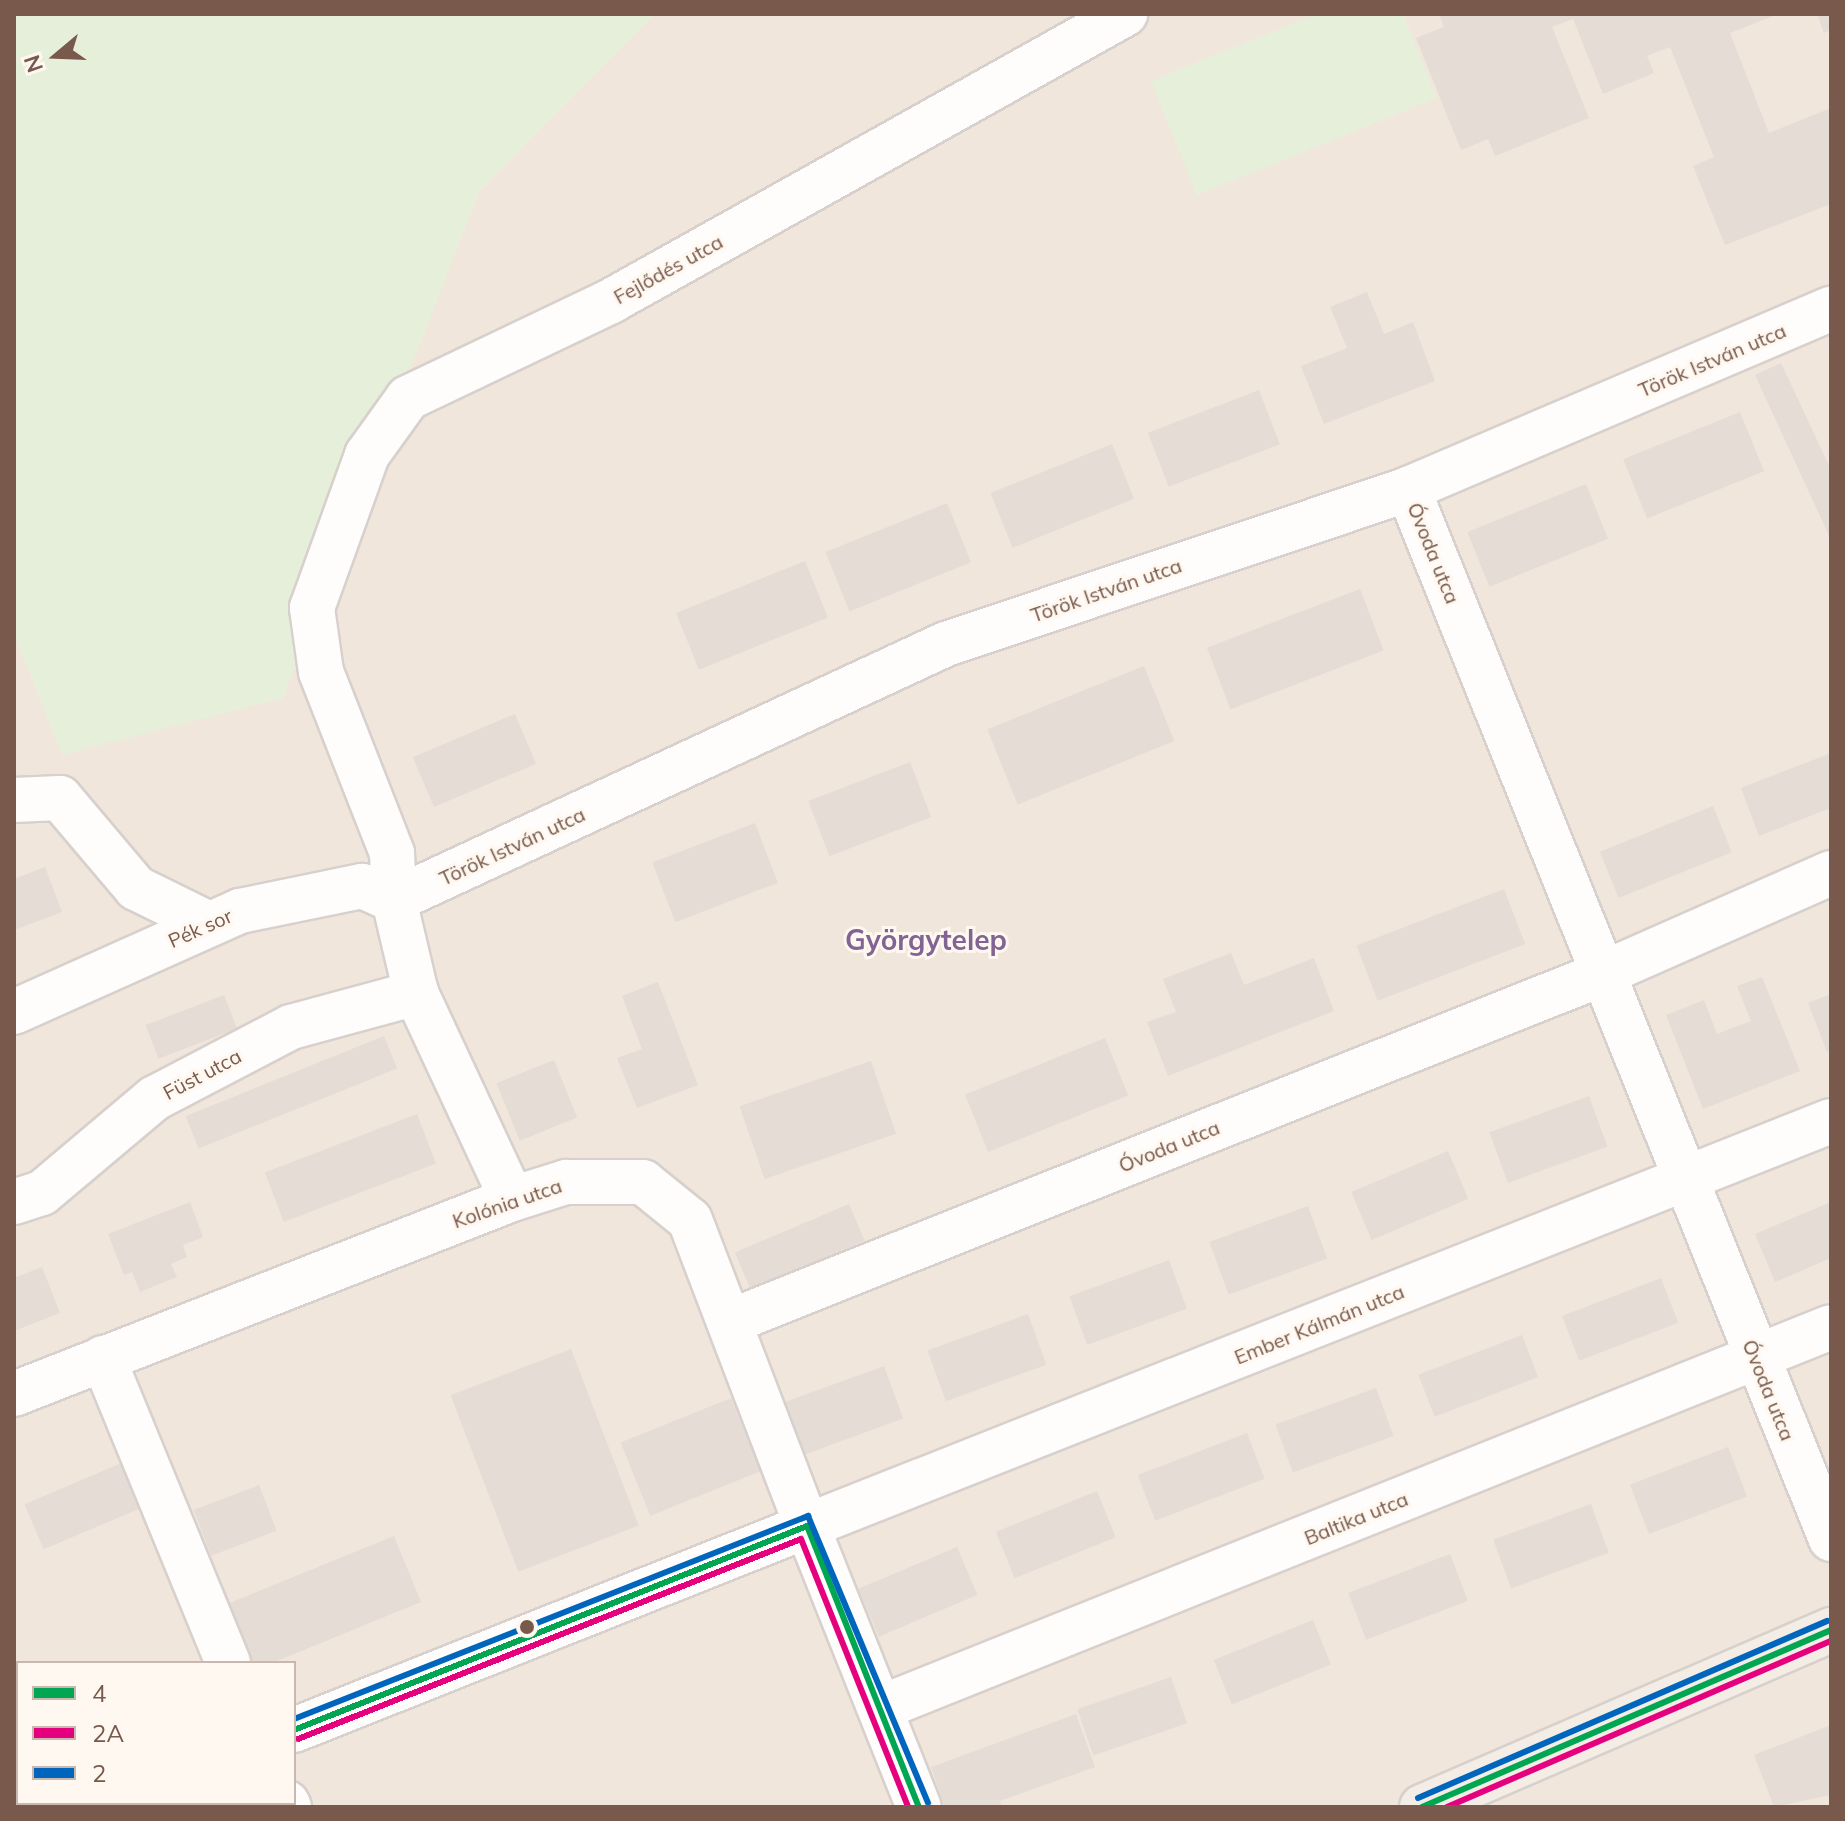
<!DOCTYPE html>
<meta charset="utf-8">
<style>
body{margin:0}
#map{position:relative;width:1845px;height:1821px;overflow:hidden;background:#f8f3ee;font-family:Mulish,sans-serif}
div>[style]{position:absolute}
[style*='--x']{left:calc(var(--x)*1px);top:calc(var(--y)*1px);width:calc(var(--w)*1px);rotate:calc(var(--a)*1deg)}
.residential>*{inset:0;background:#f1e6db}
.green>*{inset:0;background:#e6efd9}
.building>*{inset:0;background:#e5dcd5;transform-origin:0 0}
.roads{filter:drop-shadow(2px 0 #d7d0cc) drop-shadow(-2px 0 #d7d0cc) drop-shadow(0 2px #d7d0cc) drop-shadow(0 -2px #d7d0cc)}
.street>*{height:44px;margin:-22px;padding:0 22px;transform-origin:22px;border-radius:22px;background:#fefdfc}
.primary>*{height:44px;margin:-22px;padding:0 22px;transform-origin:22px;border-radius:22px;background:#f3ede6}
.bus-1>*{height:6px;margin:-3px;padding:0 3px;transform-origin:3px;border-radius:3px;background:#00a651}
.bus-2>*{height:6px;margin:-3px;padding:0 3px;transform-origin:3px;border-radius:3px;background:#e5007d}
.bus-3>*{height:6px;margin:-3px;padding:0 3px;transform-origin:3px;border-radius:3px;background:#0065bd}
.dots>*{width:22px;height:22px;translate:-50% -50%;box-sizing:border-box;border:4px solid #fff8f0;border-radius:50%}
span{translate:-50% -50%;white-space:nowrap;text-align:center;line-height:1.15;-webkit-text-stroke:6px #fff8f0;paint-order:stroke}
.street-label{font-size:20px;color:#78594c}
.district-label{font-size:28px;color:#816494;font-weight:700}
.frame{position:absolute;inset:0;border:16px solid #78594c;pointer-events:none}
.legend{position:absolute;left:16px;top:1661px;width:280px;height:144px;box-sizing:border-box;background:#fff8f0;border:2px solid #c9b8ae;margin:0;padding:10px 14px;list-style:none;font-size:24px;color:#78594c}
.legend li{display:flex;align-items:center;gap:16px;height:40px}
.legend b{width:40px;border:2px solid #c9b8ae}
.north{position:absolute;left:16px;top:16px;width:80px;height:80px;-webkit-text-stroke:6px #fff8f0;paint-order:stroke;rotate:251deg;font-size:22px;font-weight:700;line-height:32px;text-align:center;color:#78594c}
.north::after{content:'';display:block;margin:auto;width:28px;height:36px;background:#78594c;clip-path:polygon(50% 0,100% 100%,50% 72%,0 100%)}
</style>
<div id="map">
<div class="residential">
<i style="clip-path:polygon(evenodd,654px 14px,1831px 14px,1831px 1807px,14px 1807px,14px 634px,63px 754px,282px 698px,479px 191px,654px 14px,18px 1663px,294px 1663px,294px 1803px,18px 1803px,18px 1663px)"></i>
</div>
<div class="green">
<i style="clip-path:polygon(14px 14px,654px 14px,479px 191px,283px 698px,62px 755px,14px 634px)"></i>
<i style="clip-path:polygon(1316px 14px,1403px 14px,1437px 98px,1197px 195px,1151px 81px)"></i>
</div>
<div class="building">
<i style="clip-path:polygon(1439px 14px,1778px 14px,1730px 33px,1769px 133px,1831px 108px,1831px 204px,1725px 245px,1693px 166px,1714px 157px,1670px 47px,1647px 56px,1654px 73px,1603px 94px,1573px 19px,1552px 27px,1589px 118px,1495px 156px,1488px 139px,1461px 150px,1416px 38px,1444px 27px)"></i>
<i style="clip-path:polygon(1817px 14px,1831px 14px,1831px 30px,1824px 33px)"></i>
<i style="clip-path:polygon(1367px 292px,1384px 334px,1413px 322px,1435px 381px,1324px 424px,1301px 366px,1347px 348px,1330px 307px)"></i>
<i style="clip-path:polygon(1781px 363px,1831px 470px,1831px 540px,1755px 375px)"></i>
<i style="left:1259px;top:390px;width:58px;height:119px;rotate:69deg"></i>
<i style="left:1740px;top:412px;width:64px;height:126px;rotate:68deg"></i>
<i style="left:1112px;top:444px;width:59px;height:131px;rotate:68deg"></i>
<i style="left:1586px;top:484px;width:59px;height:128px;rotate:68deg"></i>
<i style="left:947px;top:503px;width:64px;height:131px;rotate:68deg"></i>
<i style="left:805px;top:561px;width:61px;height:139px;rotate:68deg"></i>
<i style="left:1360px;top:589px;width:66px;height:164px;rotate:69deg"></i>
<i style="left:1144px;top:666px;width:81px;height:169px;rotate:68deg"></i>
<i style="left:515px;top:714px;width:54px;height:111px;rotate:67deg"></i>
<i style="clip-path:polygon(1831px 753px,1831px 808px,1759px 836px,1741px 788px)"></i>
<i style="left:910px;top:762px;width:59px;height:109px;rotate:69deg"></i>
<i style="left:1713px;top:806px;width:50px;height:122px;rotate:68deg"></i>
<i style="left:755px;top:823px;width:64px;height:110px;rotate:69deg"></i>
<i style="clip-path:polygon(45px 867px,62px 912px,14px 930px,14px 879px)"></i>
<i style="left:1504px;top:889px;width:59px;height:158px;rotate:69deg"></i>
<i style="clip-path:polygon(1231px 953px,1244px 985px,1314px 958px,1334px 1011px,1168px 1076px,1147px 1022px,1176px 1012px,1163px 979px)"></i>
<i style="clip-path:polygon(1762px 977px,1800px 1071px,1703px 1109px,1666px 1015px,1704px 1000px,1717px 1034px,1751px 1021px,1737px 986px)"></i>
<i style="clip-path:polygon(658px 982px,698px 1085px,637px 1108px,617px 1058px,642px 1049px,622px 996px)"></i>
<i style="clip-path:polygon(1831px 994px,1831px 1050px,1827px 1052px,1808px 1003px)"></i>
<i style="left:224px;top:995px;width:36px;height:84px;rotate:69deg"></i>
<i style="left:384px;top:1036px;width:35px;height:214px;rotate:68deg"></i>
<i style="left:1105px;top:1038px;width:62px;height:151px;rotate:68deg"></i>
<i style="left:554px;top:1060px;width:62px;height:62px;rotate:68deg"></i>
<i style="left:871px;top:1061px;width:77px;height:139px;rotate:71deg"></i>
<i style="left:1589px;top:1096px;width:54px;height:106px;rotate:70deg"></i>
<i style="left:417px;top:1114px;width:53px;height:163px;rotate:69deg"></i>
<i style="left:1448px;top:1151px;width:52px;height:105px;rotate:67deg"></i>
<i style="clip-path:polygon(190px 1202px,203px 1237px,183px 1245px,187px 1257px,171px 1264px,177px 1277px,140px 1292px,132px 1272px,124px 1275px,108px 1234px)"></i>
<i style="clip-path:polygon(1831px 1202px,1831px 1258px,1775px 1282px,1755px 1234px)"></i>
<i style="left:849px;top:1204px;width:40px;height:124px;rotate:67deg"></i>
<i style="left:1308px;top:1206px;width:56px;height:105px;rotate:70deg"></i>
<i style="left:1169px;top:1260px;width:52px;height:106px;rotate:70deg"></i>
<i style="clip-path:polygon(42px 1267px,60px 1313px,14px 1331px,14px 1278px)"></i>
<i style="left:1661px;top:1278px;width:48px;height:106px;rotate:69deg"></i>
<i style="left:1028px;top:1314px;width:54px;height:107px;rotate:70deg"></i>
<i style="left:1522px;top:1335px;width:45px;height:111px;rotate:69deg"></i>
<i style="left:571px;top:1349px;width:189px;height:129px;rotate:69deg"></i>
<i style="left:884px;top:1366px;width:56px;height:106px;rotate:70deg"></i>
<i style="left:1376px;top:1388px;width:51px;height:107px;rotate:70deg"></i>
<i style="left:731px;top:1398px;width:79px;height:119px;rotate:68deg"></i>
<i style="left:1247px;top:1433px;width:49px;height:117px;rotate:69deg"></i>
<i style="left:1728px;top:1447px;width:53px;height:105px;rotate:69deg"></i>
<i style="left:124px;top:1462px;width:49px;height:108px;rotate:67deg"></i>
<i style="left:259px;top:1485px;width:49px;height:70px;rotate:69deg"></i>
<i style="left:1097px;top:1491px;width:50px;height:109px;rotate:68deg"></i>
<i style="left:1591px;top:1504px;width:52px;height:104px;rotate:70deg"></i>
<i style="clip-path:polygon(394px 1536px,421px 1602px,272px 1663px,251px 1663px,227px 1604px)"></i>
<i style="left:957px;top:1547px;width:52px;height:107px;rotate:67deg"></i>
<i style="left:1450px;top:1554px;width:50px;height:109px;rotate:69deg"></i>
<i style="left:1313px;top:1620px;width:48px;height:107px;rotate:68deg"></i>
<i style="left:1171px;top:1677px;width:49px;height:99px;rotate:71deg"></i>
<i style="left:18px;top:1714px;width:58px;height:4px;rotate:90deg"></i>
<i style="clip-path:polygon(1076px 1714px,1095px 1767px,1000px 1801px,1002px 1807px,945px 1807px,931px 1767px)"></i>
<i style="clip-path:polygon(1831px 1725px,1831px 1795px,1774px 1807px,1754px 1755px)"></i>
</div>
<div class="roads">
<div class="street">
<i style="--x:1408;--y:489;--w:1132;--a:68.06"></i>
<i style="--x:14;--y:800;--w:46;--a:-2.5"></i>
<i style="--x:60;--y:798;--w:118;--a:49.8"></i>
<i style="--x:136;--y:888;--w:79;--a:26.2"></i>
<i style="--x:14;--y:1012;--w:248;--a:-24.1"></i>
<i style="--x:240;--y:911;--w:125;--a:-11.6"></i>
<i style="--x:362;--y:886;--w:35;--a:24"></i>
<i style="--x:394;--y:900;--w:608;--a:-24.88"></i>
<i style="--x:946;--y:644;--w:487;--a:-18.5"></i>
<i style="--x:1408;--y:489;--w:460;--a:-23.1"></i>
<i style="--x:512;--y:1199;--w:227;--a:-115"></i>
<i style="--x:416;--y:993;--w:96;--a:-103.3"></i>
<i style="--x:394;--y:900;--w:47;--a:-92.4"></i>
<i style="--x:392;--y:853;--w:194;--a:-111.4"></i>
<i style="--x:321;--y:672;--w:65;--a:-98"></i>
<i style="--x:312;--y:608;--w:163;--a:-70.2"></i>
<i style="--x:367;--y:455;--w:70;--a:-54.3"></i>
<i style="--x:408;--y:398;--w:225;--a:-25.5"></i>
<i style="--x:611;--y:301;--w:589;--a:-29.18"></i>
<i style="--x:14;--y:1202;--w:29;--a:-18"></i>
<i style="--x:42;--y:1193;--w:148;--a:-40.1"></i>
<i style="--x:155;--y:1098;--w:153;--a:-27.6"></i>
<i style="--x:291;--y:1027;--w:130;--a:-15.2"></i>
<i style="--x:734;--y:1320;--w:937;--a:-21.74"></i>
<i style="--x:1604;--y:973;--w:248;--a:-23.8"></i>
<i style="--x:103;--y:1358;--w:330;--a:67.7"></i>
<i style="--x:14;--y:1394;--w:535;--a:-21.38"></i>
<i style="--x:512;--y:1199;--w:57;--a:-17.5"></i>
<i style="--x:566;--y:1182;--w:77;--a:0"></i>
<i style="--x:643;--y:1182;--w:60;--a:39"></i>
<i style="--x:690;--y:1220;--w:328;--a:69.1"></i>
<i style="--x:807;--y:1526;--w:1101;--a:-21.58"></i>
<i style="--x:880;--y:1708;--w:1024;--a:-21.83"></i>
<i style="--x:294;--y:1730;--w:552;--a:-21.69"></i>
<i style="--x:807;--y:1526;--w:302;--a:68.3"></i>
<i style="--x:287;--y:1803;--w:4;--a:63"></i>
<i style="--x:99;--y:1807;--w:11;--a:-22"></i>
</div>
<div class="primary">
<i style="--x:1422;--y:1807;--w:446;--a:-23.4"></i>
</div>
</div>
<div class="bus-1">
<i style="--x:294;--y:1730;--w:552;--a:-21.69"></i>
<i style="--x:807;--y:1526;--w:302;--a:68.3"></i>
<i style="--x:1422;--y:1807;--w:446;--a:-23.4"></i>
</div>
<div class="bus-2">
<i style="--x:298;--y:1739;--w:541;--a:-21.68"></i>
<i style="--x:801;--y:1539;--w:289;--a:68.2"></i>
<i style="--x:1447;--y:1807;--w:418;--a:-23.4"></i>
</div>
<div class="bus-3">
<i style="--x:294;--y:1719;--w:553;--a:-21.55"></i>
<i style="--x:808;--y:1516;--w:311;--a:67.3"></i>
<i style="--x:1418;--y:1798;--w:446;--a:-23.4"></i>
</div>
<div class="dots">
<i style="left:527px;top:1627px;background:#78594c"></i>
</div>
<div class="street-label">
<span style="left:668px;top:269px;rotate:-29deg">Fejlődés utca</span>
<span style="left:1712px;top:360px;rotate:-23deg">Török István utca</span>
<span style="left:1434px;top:553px;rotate:68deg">Óvoda utca</span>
<span style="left:1106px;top:590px;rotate:-19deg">Török István utca</span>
<span style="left:512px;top:846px;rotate:-25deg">Török István utca</span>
<span style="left:200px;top:928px;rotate:-24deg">Pék sor</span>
<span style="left:202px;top:1074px;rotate:-28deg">Füst utca</span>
<span style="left:1169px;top:1146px;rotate:-22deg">Óvoda utca</span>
<span style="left:507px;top:1203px;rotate:-19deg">Kolónia utca</span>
<span style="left:1319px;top:1324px;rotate:-22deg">Ember Kálmán utca</span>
<span style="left:1769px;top:1390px;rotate:68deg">Óvoda utca</span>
<span style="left:1356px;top:1518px;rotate:-22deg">Baltika utca</span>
</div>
<div class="district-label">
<span style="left:926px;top:940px">Györgytelep</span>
</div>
<div class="frame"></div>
<ul class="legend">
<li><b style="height:10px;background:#00a651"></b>4</li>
<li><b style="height:10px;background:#e5007d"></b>2A</li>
<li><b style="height:10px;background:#0065bd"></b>2</li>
</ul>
<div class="north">N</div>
</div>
